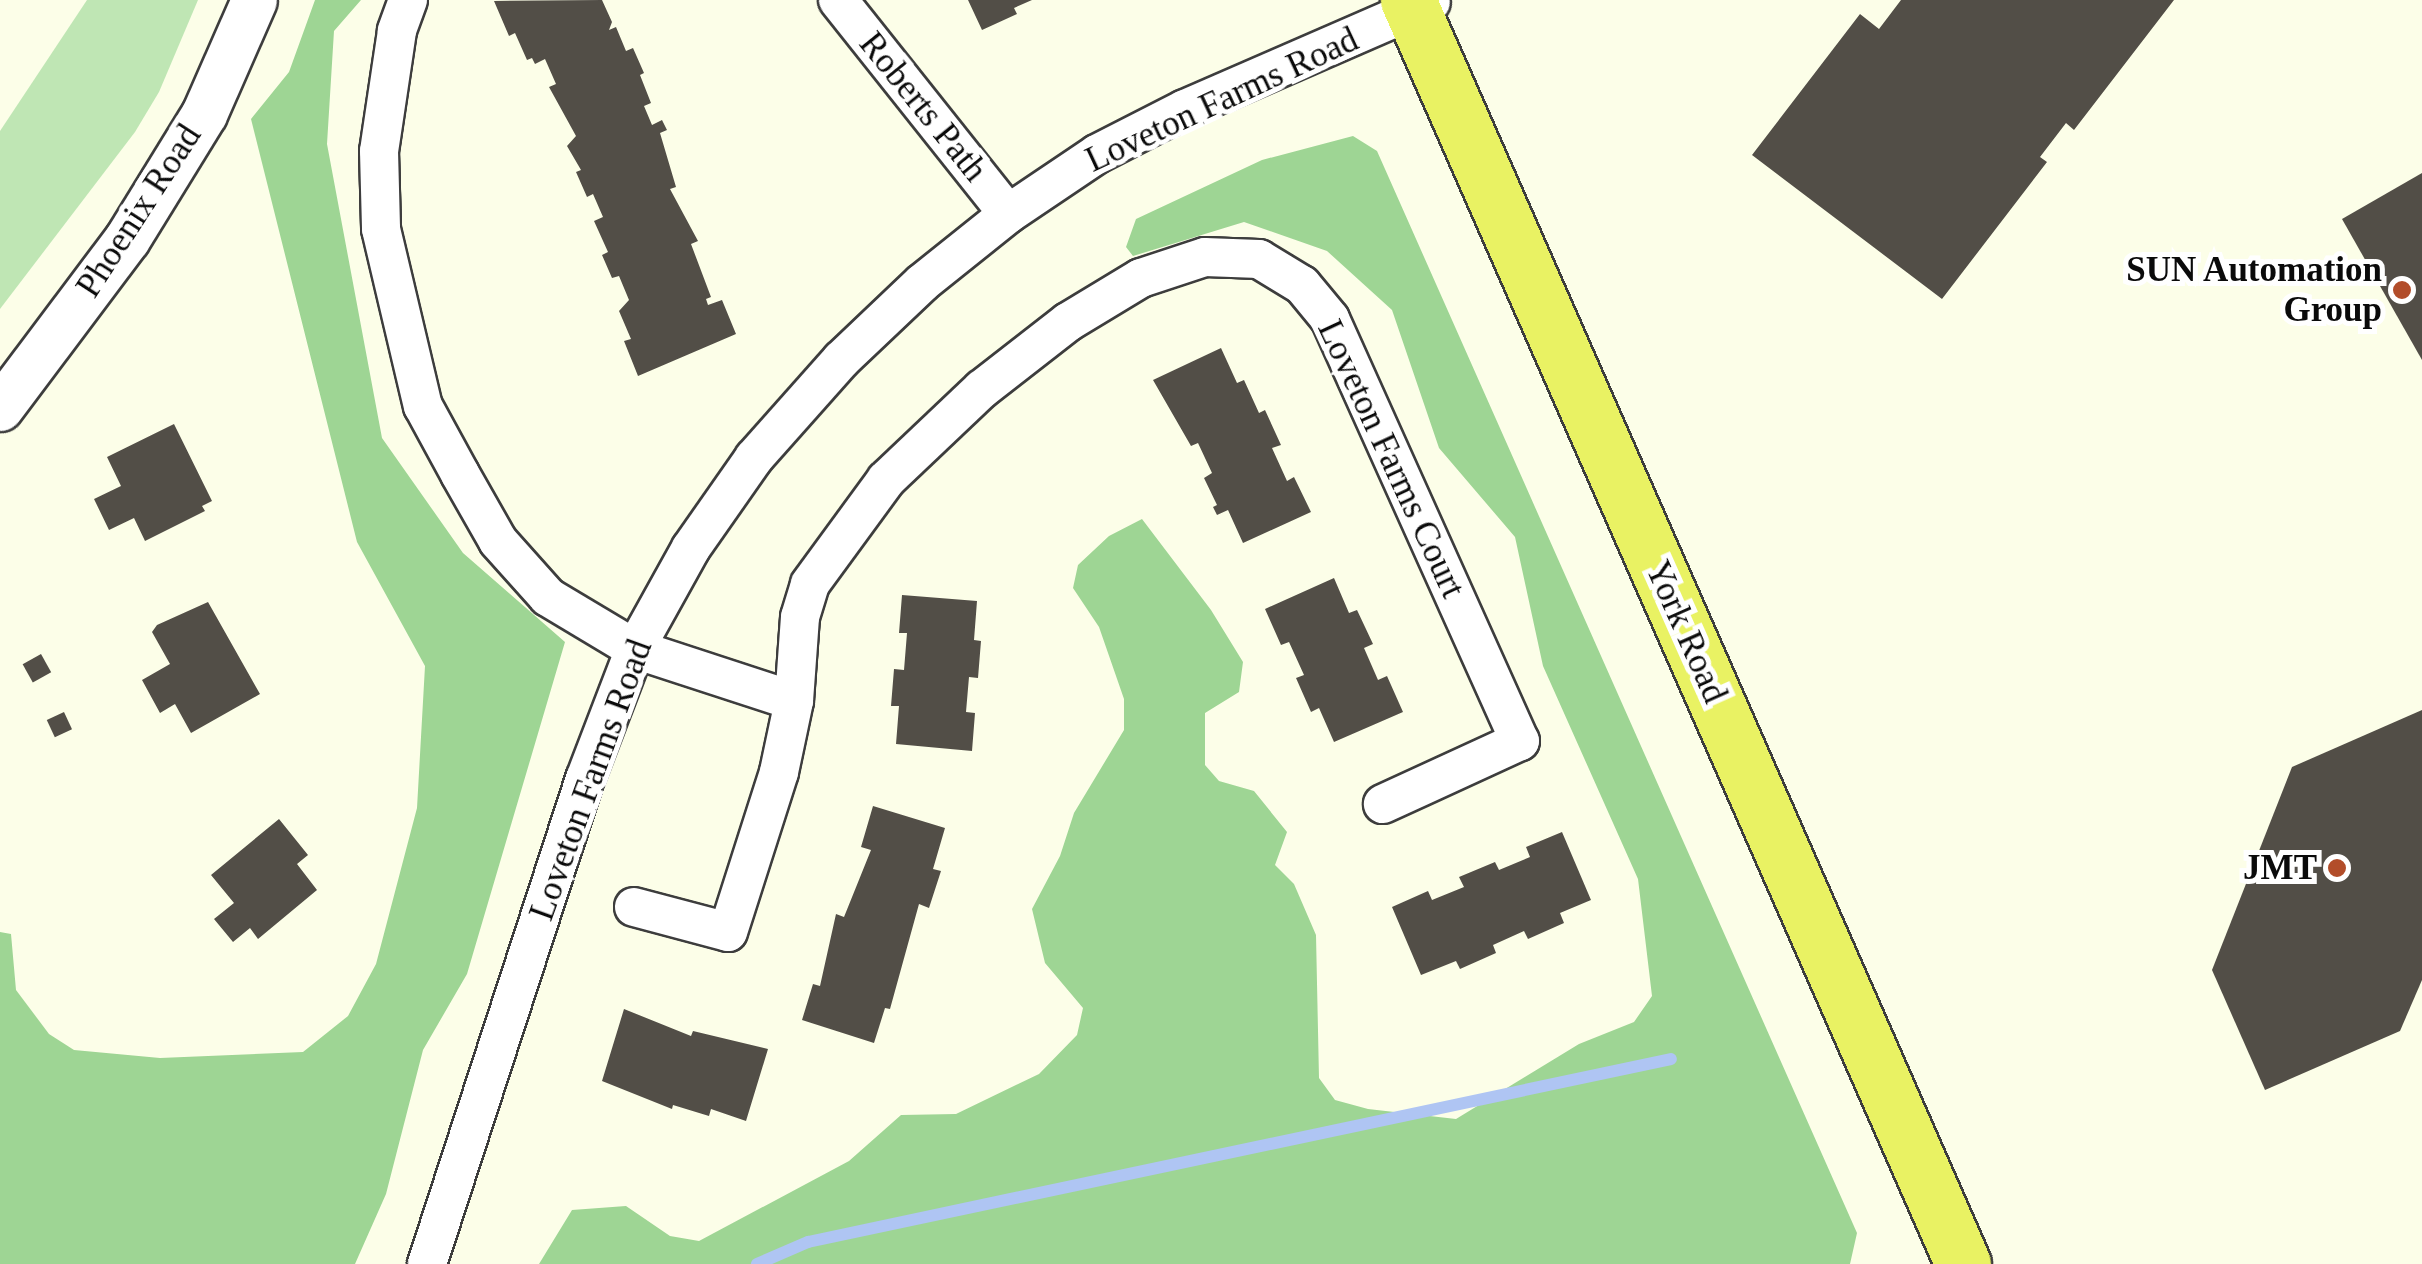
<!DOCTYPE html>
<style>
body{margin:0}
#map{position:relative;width:2422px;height:1264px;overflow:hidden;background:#fcfee8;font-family:"Times New Roman",serif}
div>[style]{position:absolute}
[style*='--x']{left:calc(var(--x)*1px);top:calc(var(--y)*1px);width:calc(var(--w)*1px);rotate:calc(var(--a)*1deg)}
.green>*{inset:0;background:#bfe6b4}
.forest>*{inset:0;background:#9ed594}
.stream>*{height:12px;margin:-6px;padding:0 6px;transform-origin:6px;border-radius:6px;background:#afc5f3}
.building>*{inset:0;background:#524e47;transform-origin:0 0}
.roads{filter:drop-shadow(2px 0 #3d3d3d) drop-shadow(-2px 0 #3d3d3d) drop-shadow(0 2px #3d3d3d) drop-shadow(0 -2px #3d3d3d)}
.minor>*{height:38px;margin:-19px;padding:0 19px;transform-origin:19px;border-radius:19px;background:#fff}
.tertiary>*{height:45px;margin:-22.5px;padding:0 22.5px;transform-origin:22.5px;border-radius:22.5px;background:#fff}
.primary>*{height:55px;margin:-27.5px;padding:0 27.5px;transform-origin:27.5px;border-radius:27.5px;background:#e9f263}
.dots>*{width:28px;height:28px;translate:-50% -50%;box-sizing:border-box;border:5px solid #fff;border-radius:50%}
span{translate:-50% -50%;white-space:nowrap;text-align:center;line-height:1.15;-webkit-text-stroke:10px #fff;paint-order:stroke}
.street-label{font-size:35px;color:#0a0a0a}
.poi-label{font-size:35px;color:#0a0a0a;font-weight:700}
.right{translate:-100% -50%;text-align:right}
</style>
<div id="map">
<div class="green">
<i style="clip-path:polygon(87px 0,198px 0,159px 92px,135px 132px,0 309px,0 131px)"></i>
</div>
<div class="forest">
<i style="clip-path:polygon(315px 0,361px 0,334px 31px,327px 144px,382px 438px,463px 553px,565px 642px,467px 974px,423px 1050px,386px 1194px,355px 1264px,0 1264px,0 932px,11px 934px,16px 990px,49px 1034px,74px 1050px,160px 1058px,303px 1052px,348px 1016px,376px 964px,417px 808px,425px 666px,357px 542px,251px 119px,289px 72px)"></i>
<i style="clip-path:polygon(1353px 136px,1377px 151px,1857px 1233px,1850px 1264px,539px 1264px,572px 1210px,626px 1206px,670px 1236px,699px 1241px,849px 1161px,901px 1115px,956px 1114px,1039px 1074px,1077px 1035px,1083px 1008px,1045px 963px,1032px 909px,1060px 856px,1074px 813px,1124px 730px,1124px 699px,1099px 627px,1073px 588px,1078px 565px,1109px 536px,1142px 519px,1211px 610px,1243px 662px,1239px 692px,1205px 713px,1205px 765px,1219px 781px,1254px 791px,1287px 832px,1275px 865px,1294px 884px,1316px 935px,1319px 1078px,1335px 1100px,1368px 1109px,1456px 1119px,1579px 1044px,1634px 1022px,1652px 996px,1638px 879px,1543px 666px,1515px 537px,1439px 448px,1392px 310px,1327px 251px,1244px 222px,1133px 256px,1126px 247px,1136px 219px,1262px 160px)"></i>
</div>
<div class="stream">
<i style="--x:757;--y:1264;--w:56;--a:-23.3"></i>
<i style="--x:808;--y:1242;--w:882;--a:-11.97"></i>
</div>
<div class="building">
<i style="clip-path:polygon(602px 0,612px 22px,609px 30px,616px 27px,626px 51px,633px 48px,644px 73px,640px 75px,651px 103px,644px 106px,652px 125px,662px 120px,667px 130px,660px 133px,676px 187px,670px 189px,698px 241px,691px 244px,711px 297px,706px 299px,708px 305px,722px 300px,736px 334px,638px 376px,624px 341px,631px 339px,619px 311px,629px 300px,619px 276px,612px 278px,602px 255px,608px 252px,594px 221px,603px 217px,593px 194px,587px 197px,576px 172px,581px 170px,567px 146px,576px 136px,549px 87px,556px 84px,545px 59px,535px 64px,532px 58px,527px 60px,515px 33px,509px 36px,494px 1px)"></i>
<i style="clip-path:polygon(968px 0,1032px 0,1014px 8px,1017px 14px,982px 30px)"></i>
<i style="clip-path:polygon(1901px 0,2174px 0,2074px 130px,2066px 123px,2040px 157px,2047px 162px,1942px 299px,1752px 155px,1860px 14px,1879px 29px)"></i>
<i style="clip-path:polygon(2422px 173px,2422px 360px,2342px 219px)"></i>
<i style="clip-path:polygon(1221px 348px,1237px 383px,1244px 380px,1259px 413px,1265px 410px,1281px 445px,1272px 448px,1287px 481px,1294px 477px,1311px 512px,1243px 543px,1228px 510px,1217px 515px,1213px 507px,1217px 505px,1204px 478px,1212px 473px,1198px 443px,1191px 446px,1153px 380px)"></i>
<i style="clip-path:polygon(174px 424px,212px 501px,202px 506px,205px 511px,145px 541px,134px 518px,109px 530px,94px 499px,121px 486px,107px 457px)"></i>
<i style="clip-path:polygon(1334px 578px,1349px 613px,1357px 610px,1373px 644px,1364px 648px,1378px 680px,1387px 676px,1403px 712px,1334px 742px,1319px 708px,1311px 712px,1296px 678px,1304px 675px,1289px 642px,1281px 645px,1265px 609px)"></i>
<i style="clip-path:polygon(902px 595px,977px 601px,974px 640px,981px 641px,978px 678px,969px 677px,966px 712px,975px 713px,972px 751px,896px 744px,899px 706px,891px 706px,894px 669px,904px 670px,907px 633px,899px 633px)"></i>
<i style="clip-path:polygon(208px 602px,260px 694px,191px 733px,175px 704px,160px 713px,142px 680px,170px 664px,152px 632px,157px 625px)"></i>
<i style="left:41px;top:654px;width:21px;height:21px;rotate:61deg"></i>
<i style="clip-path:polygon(2422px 710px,2422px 980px,2400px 1031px,2265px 1090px,2212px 970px,2292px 767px)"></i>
<i style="left:64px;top:712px;width:19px;height:19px;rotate:65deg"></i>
<i style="clip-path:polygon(873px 806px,945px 828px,933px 869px,941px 871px,929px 908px,919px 904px,890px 1009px,885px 1008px,874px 1043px,802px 1020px,813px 984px,820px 986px,836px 914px,844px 917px,871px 850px,861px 847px)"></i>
<i style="clip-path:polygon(279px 819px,308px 855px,297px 864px,317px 890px,258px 939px,250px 928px,233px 942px,214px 919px,234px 903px,211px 875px)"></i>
<i style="clip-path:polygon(1562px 832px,1591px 900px,1560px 913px,1564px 923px,1528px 939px,1524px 931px,1493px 945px,1496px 953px,1460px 969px,1456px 961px,1421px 975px,1392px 907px,1428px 891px,1432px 900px,1464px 887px,1459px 877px,1495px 862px,1499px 870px,1530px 857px,1526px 847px)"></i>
<i style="clip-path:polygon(624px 1009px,691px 1036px,693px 1031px,768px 1049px,746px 1121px,711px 1109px,709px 1116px,673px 1105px,672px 1109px,602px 1081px)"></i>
</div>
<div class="roads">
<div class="minor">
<i style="--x:408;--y:0;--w:33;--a:110"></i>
<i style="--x:397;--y:31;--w:121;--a:98.5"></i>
<i style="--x:379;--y:151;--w:78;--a:88.5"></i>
<i style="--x:381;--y:229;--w:182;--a:76.7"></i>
<i style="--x:423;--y:406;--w:77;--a:61.4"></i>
<i style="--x:460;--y:474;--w:77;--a:60.4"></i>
<i style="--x:498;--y:541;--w:75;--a:48.2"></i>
<i style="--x:548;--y:597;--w:101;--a:30.9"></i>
<i style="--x:635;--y:649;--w:167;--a:18.1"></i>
<i style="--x:838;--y:0;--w:273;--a:51.5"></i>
<i style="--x:634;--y:907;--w:97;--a:14.9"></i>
<i style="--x:728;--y:932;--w:168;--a:-72.3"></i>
<i style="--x:779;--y:772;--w:73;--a:-78.1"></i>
<i style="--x:794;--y:701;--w:84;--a:-85.9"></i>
<i style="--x:800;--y:617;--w:34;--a:-73"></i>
<i style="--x:810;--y:584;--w:129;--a:-53.8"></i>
<i style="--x:886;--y:480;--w:132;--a:-43.5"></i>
<i style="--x:982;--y:389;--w:109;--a:-37.9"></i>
<i style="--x:1068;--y:322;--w:85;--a:-31.1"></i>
<i style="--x:1141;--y:278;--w:67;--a:-18.2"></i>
<i style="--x:1205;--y:257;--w:54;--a:2.1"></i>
<i style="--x:1259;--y:259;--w:50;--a:31.2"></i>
<i style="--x:1302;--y:285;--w:44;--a:50.5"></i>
<i style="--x:1330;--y:319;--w:463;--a:65.8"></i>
<i style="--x:1520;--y:741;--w:151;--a:155.3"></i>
<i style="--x:427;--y:1264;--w:510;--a:-71.96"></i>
<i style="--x:585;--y:779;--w:139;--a:-69"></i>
<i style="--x:635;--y:649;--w:115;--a:-61"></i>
<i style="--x:691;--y:548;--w:110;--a:-55"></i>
<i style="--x:754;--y:458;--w:131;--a:-48.4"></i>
<i style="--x:841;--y:360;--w:112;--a:-43.5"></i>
<i style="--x:922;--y:283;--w:110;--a:-38.7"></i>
<i style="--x:1008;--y:214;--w:107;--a:-34"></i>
<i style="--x:1097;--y:154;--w:99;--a:-27.1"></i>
<i style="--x:1185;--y:109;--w:268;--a:-23.5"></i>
</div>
<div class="tertiary">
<i style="--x:0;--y:408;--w:211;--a:-53.1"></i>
<i style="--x:127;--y:239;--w:147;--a:-58.4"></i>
<i style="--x:204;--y:114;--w:124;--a:-66.3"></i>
</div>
<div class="primary">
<i style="--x:1408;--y:0;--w:1380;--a:66.29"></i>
</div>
</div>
<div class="dots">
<i style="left:2402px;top:290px;background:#b24d2a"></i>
<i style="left:2337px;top:868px;background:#b24d2a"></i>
</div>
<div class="street-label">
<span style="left:1222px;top:100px;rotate:-25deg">Loveton Farms Road</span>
<span style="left:923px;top:107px;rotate:51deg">Roberts Path</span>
<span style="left:139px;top:211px;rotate:-57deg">Phoenix Road</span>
<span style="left:1391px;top:459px;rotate:65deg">Loveton Farms Court</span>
<span style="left:1686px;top:632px;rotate:66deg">York Road</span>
<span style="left:591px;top:780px;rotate:-70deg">Loveton Farms Road</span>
</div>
<div class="poi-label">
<span class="right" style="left:2382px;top:290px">SUN Automation<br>Group</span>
<span class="right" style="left:2317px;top:868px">JMT</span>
</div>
</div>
